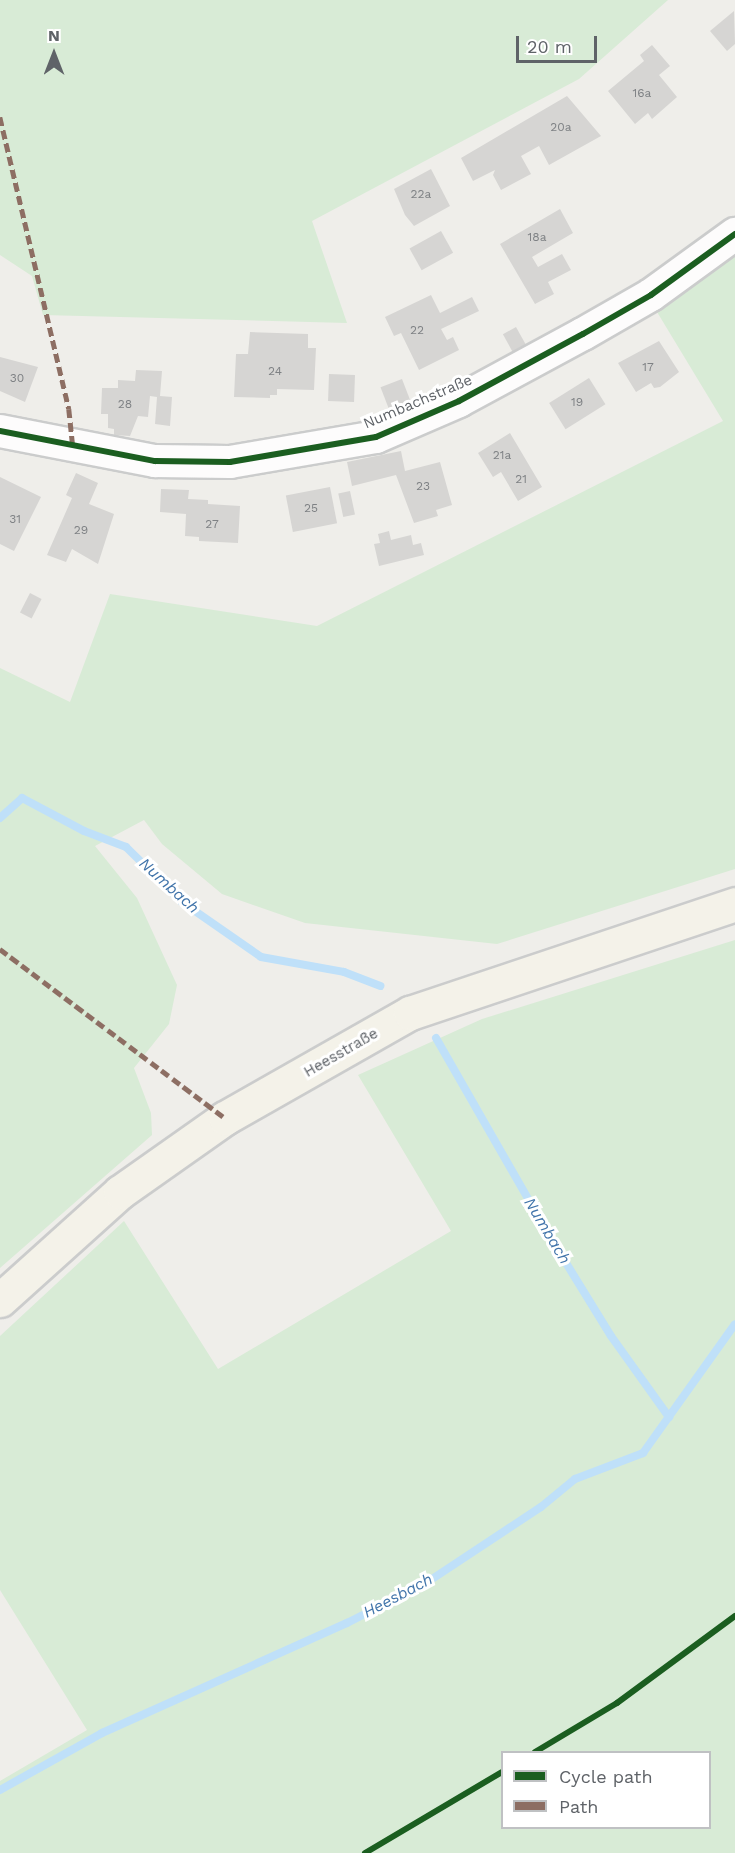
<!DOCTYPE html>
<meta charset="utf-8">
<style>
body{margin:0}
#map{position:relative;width:735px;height:1853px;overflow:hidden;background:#efeeea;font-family:"Work Sans",sans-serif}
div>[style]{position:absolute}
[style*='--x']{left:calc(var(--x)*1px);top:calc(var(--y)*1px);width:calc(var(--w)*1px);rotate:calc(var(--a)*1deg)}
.green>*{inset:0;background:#d8ebd6}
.stream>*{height:8px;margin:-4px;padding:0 4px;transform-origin:4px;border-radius:4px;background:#bfe0f9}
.building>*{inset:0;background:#d6d5d3;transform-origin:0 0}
.roads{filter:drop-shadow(2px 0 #cbcccc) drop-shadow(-2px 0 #cbcccc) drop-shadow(0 2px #cbcccc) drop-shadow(0 -2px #cbcccc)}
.minor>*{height:32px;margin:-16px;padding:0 16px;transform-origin:16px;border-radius:16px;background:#fdfcfc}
.major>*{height:33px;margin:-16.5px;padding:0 16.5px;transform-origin:16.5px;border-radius:16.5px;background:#f4f2e9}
.quiet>*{height:4.5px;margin-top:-2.25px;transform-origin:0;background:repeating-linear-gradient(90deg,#8d6e63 0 9px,transparent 0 13.5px)}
.cycleway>*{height:6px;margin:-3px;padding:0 3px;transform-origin:3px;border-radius:3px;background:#1b5e20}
span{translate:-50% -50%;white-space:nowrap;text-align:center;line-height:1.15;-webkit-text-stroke:6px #fff;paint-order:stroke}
.number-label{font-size:12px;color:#7e8184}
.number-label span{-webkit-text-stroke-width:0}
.street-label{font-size:15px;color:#5f6368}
.water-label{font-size:16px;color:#4174aa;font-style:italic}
.legend{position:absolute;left:501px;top:1751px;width:210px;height:78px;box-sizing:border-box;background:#fff;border:2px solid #bfc1c3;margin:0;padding:8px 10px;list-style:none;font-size:18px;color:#5f6368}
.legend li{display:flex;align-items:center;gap:12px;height:30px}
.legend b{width:30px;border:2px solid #bfc1c3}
.north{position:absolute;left:24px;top:24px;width:60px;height:60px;-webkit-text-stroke:4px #fff;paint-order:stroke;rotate:0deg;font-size:16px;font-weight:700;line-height:24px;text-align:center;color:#5f6368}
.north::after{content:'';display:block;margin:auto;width:21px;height:27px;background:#5f6368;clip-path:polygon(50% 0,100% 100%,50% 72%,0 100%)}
.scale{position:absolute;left:516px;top:36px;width:81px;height:27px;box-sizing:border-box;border:3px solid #5f6368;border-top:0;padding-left:8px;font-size:18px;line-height:21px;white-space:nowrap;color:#5f6368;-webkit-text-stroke:4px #fff;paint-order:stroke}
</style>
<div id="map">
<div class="green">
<i style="clip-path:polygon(0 0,668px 0,579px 79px,312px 221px,347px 323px,43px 315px,32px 276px,0 255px)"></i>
<i style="clip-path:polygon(735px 247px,735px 869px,497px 944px,305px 923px,222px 894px,162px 844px,144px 820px,95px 846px,137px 898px,177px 985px,169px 1024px,134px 1068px,151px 1113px,152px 1135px,0 1268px,0 668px,70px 702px,110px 594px,317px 626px,723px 421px,654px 307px)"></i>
<i style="clip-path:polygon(evenodd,735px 940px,735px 1853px,0 1853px,0 1781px,87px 1730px,0 1590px,0 1336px,124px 1221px,218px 1369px,451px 1231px,358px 1075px,482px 1019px,735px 940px,502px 1752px,710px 1752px,710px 1828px,502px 1828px,502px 1752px)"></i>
</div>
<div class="stream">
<i style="--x:0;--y:818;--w:30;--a:-42"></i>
<i style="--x:22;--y:798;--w:70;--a:28"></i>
<i style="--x:84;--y:831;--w:45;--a:20.9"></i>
<i style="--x:126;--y:847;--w:78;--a:44.5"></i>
<i style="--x:182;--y:902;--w:96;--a:34.8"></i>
<i style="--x:261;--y:957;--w:84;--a:10.2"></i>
<i style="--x:344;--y:972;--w:39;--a:21"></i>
<i style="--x:436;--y:1038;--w:224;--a:60.2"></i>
<i style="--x:547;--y:1232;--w:122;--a:58.4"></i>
<i style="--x:611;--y:1336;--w:100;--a:54.4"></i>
<i style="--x:0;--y:1790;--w:117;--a:-29.2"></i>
<i style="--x:102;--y:1733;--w:269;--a:-24.2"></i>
<i style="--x:347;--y:1623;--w:89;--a:-26.9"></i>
<i style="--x:426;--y:1583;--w:138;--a:-33.5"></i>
<i style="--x:541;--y:1507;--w:44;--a:-39.5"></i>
<i style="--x:575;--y:1479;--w:73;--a:-20.9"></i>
<i style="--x:643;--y:1453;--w:158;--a:-54.5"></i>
</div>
<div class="building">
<i style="clip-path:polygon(734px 11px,735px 44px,727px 51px,710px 31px)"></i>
<i style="clip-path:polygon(652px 45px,670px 66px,659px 75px,677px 97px,652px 119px,648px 113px,635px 124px,608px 91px,644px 61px,640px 55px)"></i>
<i style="clip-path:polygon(567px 96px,601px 136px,549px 165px,539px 146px,521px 156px,531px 174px,501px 190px,493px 175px,495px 170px,473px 181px,461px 158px)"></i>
<i style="clip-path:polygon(431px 169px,450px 206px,414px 226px,405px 215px,394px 189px)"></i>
<i style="clip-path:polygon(560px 209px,573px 233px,532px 257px,538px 267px,562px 254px,571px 270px,548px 282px,554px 294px,535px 304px,500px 244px)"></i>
<i style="left:441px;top:231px;width:25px;height:36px;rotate:61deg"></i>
<i style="clip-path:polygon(431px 295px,440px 313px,472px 297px,479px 311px,441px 329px,447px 340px,453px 337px,459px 350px,419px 370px,401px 333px,394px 336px,385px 317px)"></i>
<i style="left:516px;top:327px;width:23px;height:15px;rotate:61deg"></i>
<i style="clip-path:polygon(250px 332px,308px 334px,308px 348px,316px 348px,314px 390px,277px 389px,277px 395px,270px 395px,270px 398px,234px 397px,236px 354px,248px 354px)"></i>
<i style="clip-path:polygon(659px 341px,679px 372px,660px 387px,654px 388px,651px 383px,636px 392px,618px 363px)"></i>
<i style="clip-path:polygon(0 357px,38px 367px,25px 402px,0 391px)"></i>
<i style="clip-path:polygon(136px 370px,162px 371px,160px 396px,172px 397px,170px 426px,155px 424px,157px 397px,150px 396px,148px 417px,138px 416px,130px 436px,114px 435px,114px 429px,108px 428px,108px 414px,101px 414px,102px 388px,118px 388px,118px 380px,135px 381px)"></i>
<i style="left:329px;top:374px;width:26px;height:27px;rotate:2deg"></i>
<i style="left:589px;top:378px;width:31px;height:47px;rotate:58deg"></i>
<i style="left:402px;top:379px;width:25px;height:23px;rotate:69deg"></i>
<i style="clip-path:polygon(510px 433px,542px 487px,518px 501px,501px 472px,493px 477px,478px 453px)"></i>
<i style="clip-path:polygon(401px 451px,405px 471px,440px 462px,452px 505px,436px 510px,438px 516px,414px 523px,396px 475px,352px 486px,347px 462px)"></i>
<i style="clip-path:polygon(76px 473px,98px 483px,89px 504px,114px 514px,98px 564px,72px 549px,66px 562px,47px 555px,72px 498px,66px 495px)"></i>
<i style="clip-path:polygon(0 477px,41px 497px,14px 551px,0 544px)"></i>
<i style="left:330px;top:487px;width:37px;height:45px;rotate:79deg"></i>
<i style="clip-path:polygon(161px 489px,189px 490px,188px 499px,208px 500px,208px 504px,240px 506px,238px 543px,199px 541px,199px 537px,185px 536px,186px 514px,160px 512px)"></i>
<i style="left:350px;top:491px;width:24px;height:12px;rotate:78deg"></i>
<i style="clip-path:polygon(389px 531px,391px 540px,411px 535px,413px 545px,421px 543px,424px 555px,379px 566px,374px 544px,380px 543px,378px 534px)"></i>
<i style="left:30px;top:593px;width:13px;height:22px;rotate:27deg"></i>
</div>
<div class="roads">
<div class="minor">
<i style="--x:0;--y:431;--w:158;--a:11"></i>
<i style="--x:155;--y:461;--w:75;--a:0.8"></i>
<i style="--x:230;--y:462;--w:148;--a:-9.7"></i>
<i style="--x:376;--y:437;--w:90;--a:-23.4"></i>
<i style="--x:459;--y:401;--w:141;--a:-28.4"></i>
<i style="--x:583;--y:334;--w:78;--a:-29.8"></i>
<i style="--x:651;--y:295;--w:104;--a:-36"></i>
</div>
<div class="major">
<i style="--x:0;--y:1300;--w:161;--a:-42"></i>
<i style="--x:120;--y:1192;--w:128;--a:-35.2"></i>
<i style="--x:225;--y:1118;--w:213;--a:-29.6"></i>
<i style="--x:410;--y:1013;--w:343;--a:-18.5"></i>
</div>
</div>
<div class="quiet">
<i style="--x:0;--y:117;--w:300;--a:76.7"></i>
<i style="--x:69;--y:409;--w:38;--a:84"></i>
<i style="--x:0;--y:949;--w:281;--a:36.9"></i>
</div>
<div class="cycleway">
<i style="--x:0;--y:431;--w:158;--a:11"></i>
<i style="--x:155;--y:461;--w:75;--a:0.8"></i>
<i style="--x:230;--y:462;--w:148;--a:-9.7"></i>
<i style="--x:376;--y:437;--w:90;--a:-23.4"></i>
<i style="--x:459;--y:401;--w:141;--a:-28.4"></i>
<i style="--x:583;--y:334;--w:78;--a:-29.8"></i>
<i style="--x:651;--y:295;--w:104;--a:-36"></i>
<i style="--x:535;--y:1752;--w:96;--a:-30.9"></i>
<i style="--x:617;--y:1703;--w:147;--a:-36.4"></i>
<i style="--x:365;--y:1853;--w:159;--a:-30.6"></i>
</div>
<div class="number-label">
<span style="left:642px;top:94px">16a</span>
<span style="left:561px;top:128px">20a</span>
<span style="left:421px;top:195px">22a</span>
<span style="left:537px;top:238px">18a</span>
<span style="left:417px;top:331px">22</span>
<span style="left:648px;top:368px">17</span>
<span style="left:275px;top:372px">24</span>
<span style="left:17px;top:379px">30</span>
<span style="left:577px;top:403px">19</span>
<span style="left:125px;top:405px">28</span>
<span style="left:502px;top:456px">21a</span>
<span style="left:521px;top:480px">21</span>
<span style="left:423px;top:487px">23</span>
<span style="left:311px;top:509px">25</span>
<span style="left:15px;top:520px">31</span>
<span style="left:212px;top:525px">27</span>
<span style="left:81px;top:531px">29</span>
</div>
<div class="street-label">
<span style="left:418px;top:402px;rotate:-23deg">Numbachstraße</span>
<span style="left:341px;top:1053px;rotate:-30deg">Heesstraße</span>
</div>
<div class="water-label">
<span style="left:169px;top:886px;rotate:42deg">Numbach</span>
<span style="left:547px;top:1231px;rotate:59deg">Numbach</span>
<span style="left:398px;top:1596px;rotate:-28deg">Heesbach</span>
</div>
<ul class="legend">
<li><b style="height:8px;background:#1b5e20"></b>Cycle path</li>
<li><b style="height:8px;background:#8d6e63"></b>Path</li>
</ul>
<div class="north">N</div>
<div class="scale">20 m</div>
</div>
